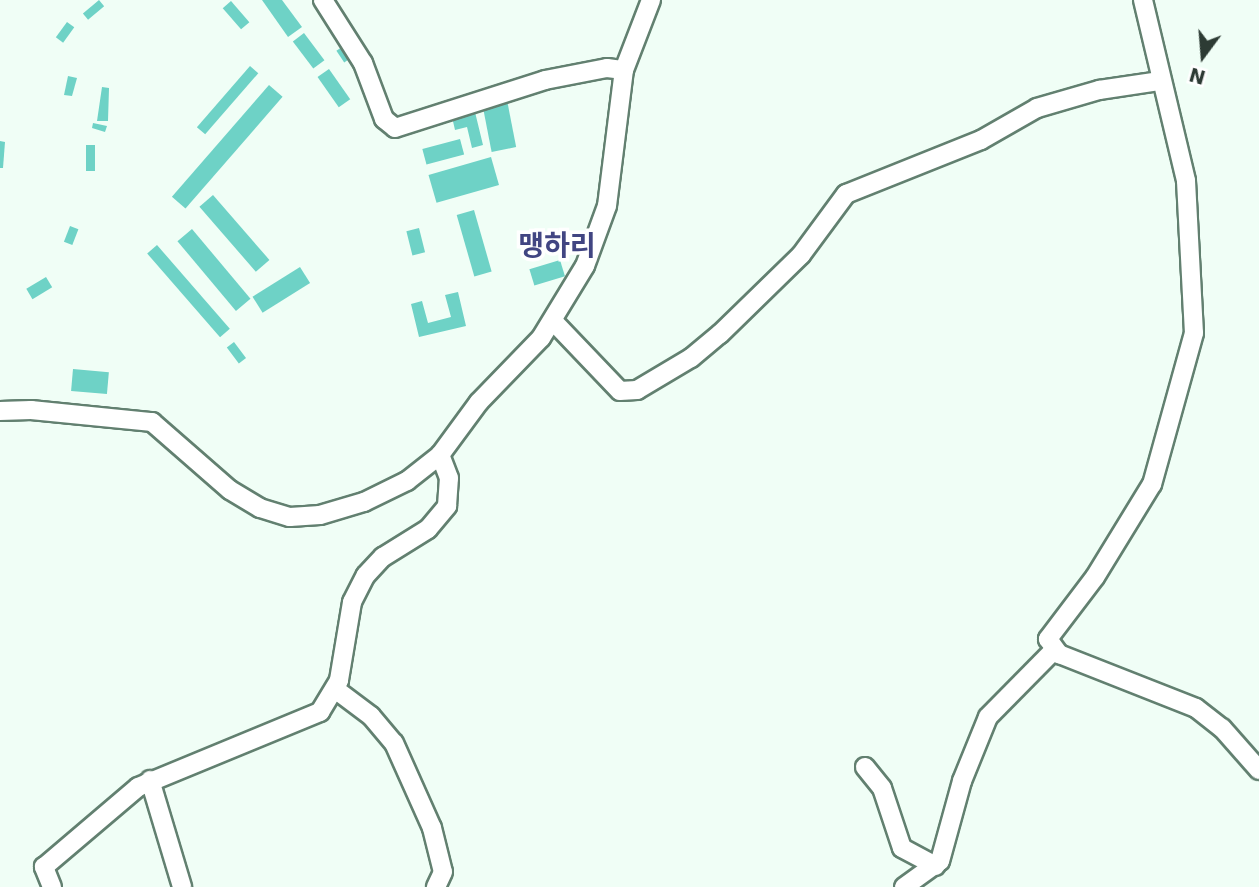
<!DOCTYPE html>
<meta charset="utf-8">
<style>
body{margin:0}
#map{position:relative;width:1259px;height:887px;overflow:hidden;background:#f0fef6;font-family:"DejaVu Sans","Noto Sans KR",sans-serif}
div>[style]{position:absolute}
[style*='--x']{left:calc(var(--x)*1px);top:calc(var(--y)*1px);width:calc(var(--w)*1px);rotate:calc(var(--a)*1deg)}
.building>*{inset:0;background:#6ed2c6;transform-origin:0 0}
.roads{filter:drop-shadow(2px 0 #628070) drop-shadow(-2px 0 #628070) drop-shadow(0 2px #628070) drop-shadow(0 -2px #628070)}
.minor>*{height:18px;margin:-9px;padding:0 9px;transform-origin:9px;border-radius:9px;background:#fff}
span{translate:-50% -50%;white-space:nowrap;text-align:center;line-height:1.15;-webkit-text-stroke:7px #fff;paint-order:stroke}
.quarter-label{font-size:28px;color:#414582;font-weight:700}
.north{position:absolute;left:1168px;top:21px;width:70px;height:70px;-webkit-text-stroke:5px #fff;paint-order:stroke;rotate:196deg;font-size:19px;font-weight:700;line-height:28px;text-align:center;color:#2d3b34}
.north::after{content:'';display:block;margin:auto;width:24px;height:32px;background:#2d3b34;clip-path:polygon(50% 0,100% 100%,50% 72%,0 100%)}
</style>
<div id="map">
<div class="building">
<i style="left:99px;top:0;width:8px;height:21px;rotate:50deg"></i>
<i style="clip-path:polygon(262px 0,282px 0,302px 27px,288px 37px)"></i>
<i style="left:231px;top:1px;width:28px;height:11px;rotate:49deg"></i>
<i style="left:67px;top:22px;width:9px;height:19px;rotate:36deg"></i>
<i style="left:304px;top:33px;width:34px;height:14px;rotate:53deg"></i>
<i style="left:348px;top:43px;width:14px;height:14px;rotate:56deg"></i>
<i style="left:250px;top:66px;width:11px;height:81px;rotate:41deg"></i>
<i style="left:329px;top:69px;width:37px;height:14px;rotate:55deg"></i>
<i style="clip-path:polygon(68px 76px,77px 78px,72px 96px,64px 95px)"></i>
<i style="left:269px;top:85px;width:18px;height:148px;rotate:41deg"></i>
<i style="clip-path:polygon(102px 87px,109px 88px,108px 121px,97px 121px)"></i>
<i style="left:507px;top:100px;width:48px;height:25px;rotate:79deg"></i>
<i style="clip-path:polygon(475px 112px,483px 145px,472px 148px,467px 127px,455px 130px,452px 117px)"></i>
<i style="clip-path:polygon(93px 123px,107px 126px,105px 132px,92px 128px)"></i>
<i style="left:460px;top:139px;width:16px;height:39px;rotate:75deg"></i>
<i style="clip-path:polygon(0 141px,5px 142px,3px 168px,0 168px)"></i>
<i style="left:86px;top:145px;width:9px;height:26px"></i>
<i style="left:491px;top:157px;width:29px;height:65px;rotate:74deg"></i>
<i style="left:213px;top:195px;width:86px;height:18px;rotate:49deg"></i>
<i style="left:474px;top:210px;width:64px;height:18px;rotate:74deg"></i>
<i style="left:70px;top:226px;width:9px;height:17px;rotate:21deg"></i>
<i style="left:419px;top:228px;width:25px;height:13px;rotate:76deg"></i>
<i style="left:192px;top:229px;width:91px;height:19px;rotate:50deg"></i>
<i style="left:157px;top:245px;width:111px;height:13px;rotate:49deg"></i>
<i style="left:560px;top:260px;width:17px;height:32px;rotate:73deg"></i>
<i style="left:300px;top:267px;width:19px;height:56px;rotate:58deg"></i>
<i style="left:46px;top:277px;width:12px;height:23px;rotate:59deg"></i>
<i style="clip-path:polygon(458px 292px,466px 326px,419px 337px,411px 304px,422px 301px,428px 323px,451px 317px,445px 295px)"></i>
<i style="left:234px;top:342px;width:20px;height:9px;rotate:53deg"></i>
<i style="left:73px;top:369px;width:36px;height:22px;rotate:5deg"></i>
</div>
<div class="roads">
<div class="minor">
<i style="--x:323;--y:0;--w:75;--a:57.6"></i>
<i style="--x:363;--y:63;--w:60;--a:69.4"></i>
<i style="--x:384;--y:119;--w:14;--a:39"></i>
<i style="--x:395;--y:128;--w:157;--a:-17.7"></i>
<i style="--x:545;--y:80;--w:63;--a:-11"></i>
<i style="--x:607;--y:68;--w:17;--a:7"></i>
<i style="--x:1143;--y:0;--w:186;--a:76.6"></i>
<i style="--x:1186;--y:181;--w:152;--a:87"></i>
<i style="--x:1194;--y:333;--w:157;--a:105.5"></i>
<i style="--x:1152;--y:484;--w:109;--a:121.5"></i>
<i style="--x:1095;--y:577;--w:78;--a:127.2"></i>
<i style="--x:1048;--y:639;--w:19;--a:54"></i>
<i style="--x:1059;--y:654;--w:147;--a:21.5"></i>
<i style="--x:1196;--y:708;--w:33;--a:38"></i>
<i style="--x:1222;--y:728;--w:56;--a:48.6"></i>
<i style="--x:554;--y:322;--w:95;--a:46.3"></i>
<i style="--x:620;--y:391;--w:17;--a:-3"></i>
<i style="--x:637;--y:390;--w:63;--a:-30.7"></i>
<i style="--x:691;--y:358;--w:38;--a:-40"></i>
<i style="--x:720;--y:334;--w:113;--a:-44.3"></i>
<i style="--x:801;--y:255;--w:76;--a:-53.6"></i>
<i style="--x:846;--y:194;--w:145;--a:-21.8"></i>
<i style="--x:981;--y:140;--w:64;--a:-29.7"></i>
<i style="--x:1037;--y:108;--w:65;--a:-16.2"></i>
<i style="--x:1099;--y:90;--w:62;--a:-8.4"></i>
<i style="--x:0;--y:411;--w:31;--a:-2"></i>
<i style="--x:31;--y:410;--w:122;--a:5.7"></i>
<i style="--x:152;--y:422;--w:103;--a:41.1"></i>
<i style="--x:230;--y:490;--w:35;--a:31"></i>
<i style="--x:260;--y:508;--w:31;--a:17"></i>
<i style="--x:290;--y:517;--w:30;--a:-4"></i>
<i style="--x:320;--y:515;--w:46;--a:-16.5"></i>
<i style="--x:364;--y:502;--w:48;--a:-26"></i>
<i style="--x:407;--y:481;--w:42;--a:-38.2"></i>
<i style="--x:440;--y:455;--w:66;--a:-53.7"></i>
<i style="--x:479;--y:402;--w:89;--a:-45.9"></i>
<i style="--x:541;--y:338;--w:84;--a:-58.6"></i>
<i style="--x:585;--y:266;--w:64;--a:-69.9"></i>
<i style="--x:607;--y:206;--w:137;--a:-82.9"></i>
<i style="--x:624;--y:70;--w:75;--a:-68.9"></i>
<i style="--x:335;--y:689;--w:45;--a:36.9"></i>
<i style="--x:371;--y:716;--w:35;--a:50"></i>
<i style="--x:394;--y:743;--w:93;--a:65.9"></i>
<i style="--x:432;--y:828;--w:45;--a:76"></i>
<i style="--x:443;--y:872;--w:17;--a:115"></i>
<i style="--x:865;--y:767;--w:27;--a:51"></i>
<i style="--x:882;--y:788;--w:63;--a:71.6"></i>
<i style="--x:902;--y:848;--w:38;--a:28"></i>
<i style="--x:150;--y:780;--w:112;--a:73.3"></i>
<i style="--x:52;--y:887;--w:22;--a:-112"></i>
<i style="--x:44;--y:867;--w:123;--a:-40.4"></i>
<i style="--x:138;--y:787;--w:197;--a:-22.4"></i>
<i style="--x:320;--y:712;--w:37;--a:-59"></i>
<i style="--x:339;--y:680;--w:79;--a:-80.5"></i>
<i style="--x:352;--y:602;--w:30;--a:-63"></i>
<i style="--x:366;--y:575;--w:25;--a:-47"></i>
<i style="--x:383;--y:557;--w:53;--a:-31.9"></i>
<i style="--x:428;--y:529;--w:30;--a:-50"></i>
<i style="--x:447;--y:506;--w:28;--a:-86"></i>
<i style="--x:449;--y:478;--w:25;--a:-111"></i>
<i style="--x:904;--y:887;--w:44;--a:-35.8"></i>
<i style="--x:940;--y:861;--w:83;--a:-74.6"></i>
<i style="--x:962;--y:781;--w:69;--a:-67.9"></i>
<i style="--x:988;--y:717;--w:93;--a:-45.4"></i>
</div>
</div>
<div class="quarter-label">
<span style="left:557px;top:246px">맹하리</span>
</div>
<div class="north">N</div>
</div>
